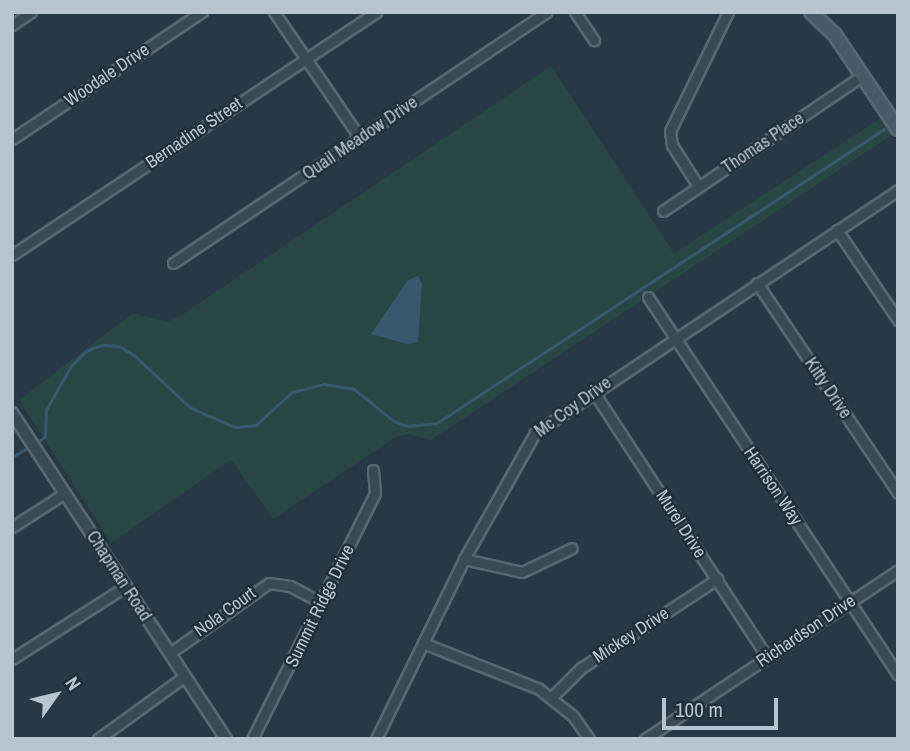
<!DOCTYPE html>
<style>
body{margin:0}
#map{position:relative;width:910px;height:751px;overflow:hidden;background:#263945;font-family:"Archivo Narrow",sans-serif}
div>[style]{position:absolute}
[style*='--x']{left:calc(var(--x)*1px);top:calc(var(--y)*1px);width:calc(var(--w)*1px);rotate:calc(var(--a)*1deg)}
.green>*{inset:0;background:#284644}
.water>*{inset:0;background:#38586d}
.stream>*{height:2.5px;margin:-1.25px;padding:0 1.25px;transform-origin:1.25px;border-radius:1.25px;background:#38586d}
.roads{filter:drop-shadow(2px 0 #596772) drop-shadow(-2px 0 #596772) drop-shadow(0 2px #596772) drop-shadow(0 -2px #596772)}
.minor>*{height:9px;margin:-4.5px;padding:0 4.5px;transform-origin:4.5px;border-radius:4.5px;background:#3a4a55}
.tertiary>*{height:10px;margin:-5px;padding:0 5px;transform-origin:5px;border-radius:5px;background:#3a4a55}
.secondary>*{height:12px;margin:-6px;padding:0 6px;transform-origin:6px;border-radius:6px;background:#485a68}
span{translate:-50% -50%;white-space:nowrap;text-align:center;line-height:1.15;-webkit-text-stroke:5px #1f2f3a;paint-order:stroke}
.street-label{font-size:18px;color:#b8c4ce}
.frame{position:absolute;inset:0;border:14px solid #b8c4ce;pointer-events:none}
.north{position:absolute;left:21px;top:660px;width:70px;height:70px;-webkit-text-stroke:5px #1f2f3a;paint-order:stroke;rotate:56deg;font-size:19px;font-weight:700;line-height:28px;text-align:center;color:#b8c4ce}
.north::after{content:'';display:block;margin:auto;width:24px;height:32px;background:#b8c4ce;clip-path:polygon(50% 0,100% 100%,50% 72%,0 100%)}
.scale{position:absolute;left:662px;top:698px;width:116px;height:32px;box-sizing:border-box;border:4px solid #b8c4ce;border-top:0;padding-left:9px;font-size:21px;line-height:24px;white-space:nowrap;color:#b8c4ce;-webkit-text-stroke:5px #1f2f3a;paint-order:stroke}
</style>
<div id="map">
<div class="green">
<i style="clip-path:polygon(551px 66px,674px 253px,881px 118px,892px 135px,431px 440px,409px 434px,396px 437px,273px 519px,231px 460px,111px 543px,19px 400px,133px 313px,167px 322px,180px 316px)"></i>
</div>
<div class="water">
<i style="clip-path:polygon(418px 276px,422px 283px,418px 342px,407px 344px,371px 334px,408px 280px)"></i>
</div>
<div class="stream">
<i style="--x:36;--y:443;--w:11;--a:-34"></i>
<i style="--x:45;--y:437;--w:27;--a:-88"></i>
<i style="--x:46;--y:410;--w:51;--a:-60.4"></i>
<i style="--x:71;--y:366;--w:21;--a:-45"></i>
<i style="--x:86;--y:351;--w:17;--a:-21"></i>
<i style="--x:102;--y:345;--w:17;--a:3"></i>
<i style="--x:119;--y:346;--w:17;--a:31"></i>
<i style="--x:134;--y:355;--w:78;--a:42.9"></i>
<i style="--x:191;--y:408;--w:48;--a:23.4"></i>
<i style="--x:235;--y:427;--w:21;--a:-5"></i>
<i style="--x:256;--y:425;--w:49;--a:-42.5"></i>
<i style="--x:292;--y:392;--w:33;--a:-14"></i>
<i style="--x:324;--y:384;--w:30;--a:9"></i>
<i style="--x:354;--y:389;--w:51;--a:38.7"></i>
<i style="--x:394;--y:421;--w:15;--a:20"></i>
<i style="--x:408;--y:426;--w:29;--a:-6"></i>
<i style="--x:437;--y:423;--w:535;--a:-33.33"></i>
<i style="--x:12;--y:457;--w:21;--a:-31"></i>
</div>
<div class="roads">
<div class="minor">
<i style="--x:274;--y:12;--w:153;--a:55.7"></i>
<i style="--x:575;--y:12;--w:34;--a:56"></i>
<i style="--x:12;--y:25;--w:23;--a:-34"></i>
<i style="--x:12;--y:139;--w:229;--a:-33.8"></i>
<i style="--x:698;--y:186;--w:49;--a:-122.4"></i>
<i style="--x:672;--y:145;--w:14;--a:-98"></i>
<i style="--x:670;--y:131;--w:132;--a:-64"></i>
<i style="--x:663;--y:211;--w:242;--a:-34.2"></i>
<i style="--x:837;--y:230;--w:109;--a:55.9"></i>
<i style="--x:12;--y:255;--w:438;--a:-33.7"></i>
<i style="--x:173;--y:263;--w:450;--a:-33.9"></i>
<i style="--x:757;--y:283;--w:253;--a:56.1"></i>
<i style="--x:648;--y:297;--w:453;--a:56.5"></i>
<i style="--x:593;--y:391;--w:318;--a:56.8"></i>
<i style="--x:12;--y:527;--w:63;--a:-32.7"></i>
<i style="--x:464;--y:559;--w:59;--a:12.6"></i>
<i style="--x:522;--y:572;--w:55;--a:-25.6"></i>
<i style="--x:423;--y:643;--w:125;--a:21.6"></i>
<i style="--x:539;--y:689;--w:43;--a:38.5"></i>
<i style="--x:573;--y:716;--w:28;--a:55"></i>
<i style="--x:170;--y:653;--w:121;--a:-35.3"></i>
<i style="--x:269;--y:583;--w:21;--a:8"></i>
<i style="--x:290;--y:586;--w:36;--a:28"></i>
<i style="--x:12;--y:659;--w:135;--a:-32.6"></i>
<i style="--x:551;--y:698;--w:42;--a:-45"></i>
<i style="--x:581;--y:668;--w:163;--a:-33.2"></i>
<i style="--x:98;--y:739;--w:107;--a:-35.9"></i>
<i style="--x:252;--y:739;--w:275;--a:-63.4"></i>
<i style="--x:375;--y:493;--w:23;--a:-95"></i>
<i style="--x:376;--y:739;--w:200;--a:-63.9"></i>
<i style="--x:464;--y:559;--w:145;--a:-60.6"></i>
<i style="--x:535;--y:433;--w:437;--a:-33.8"></i>
<i style="--x:645;--y:739;--w:304;--a:-33.7"></i>
</div>
<div class="tertiary">
<i style="--x:12;--y:413;--w:390;--a:56.7"></i>
</div>
<div class="secondary">
<i style="--x:811;--y:12;--w:33;--a:44"></i>
<i style="--x:835;--y:35;--w:113;--a:56.2"></i>
</div>
</div>
<div class="street-label">
<span style="left:107px;top:75px;rotate:-34deg">Woodale Drive</span>
<span style="left:194px;top:133px;rotate:-34deg">Bernadine Street</span>
<span style="left:360px;top:138px;rotate:-34deg">Quail Meadow Drive</span>
<span style="left:763px;top:143px;rotate:-34deg">Thomas Place</span>
<span style="left:828px;top:388px;rotate:56deg">Kitty Drive</span>
<span style="left:573px;top:407px;rotate:-36deg">Mc Coy Drive</span>
<span style="left:773px;top:486px;rotate:56deg">Harrison Way</span>
<span style="left:681px;top:524px;rotate:57deg">Murel Drive</span>
<span style="left:119px;top:576px;rotate:57deg">Chapman Road</span>
<span style="left:320px;top:606px;rotate:-64deg">Summit Ridge Drive</span>
<span style="left:225px;top:612px;rotate:-36deg">Nola Court</span>
<span style="left:806px;top:631px;rotate:-34deg">Richardson Drive</span>
<span style="left:631px;top:635px;rotate:-33deg">Mickey Drive</span>
</div>
<div class="frame"></div>
<div class="north">N</div>
<div class="scale">100 m</div>
</div>
